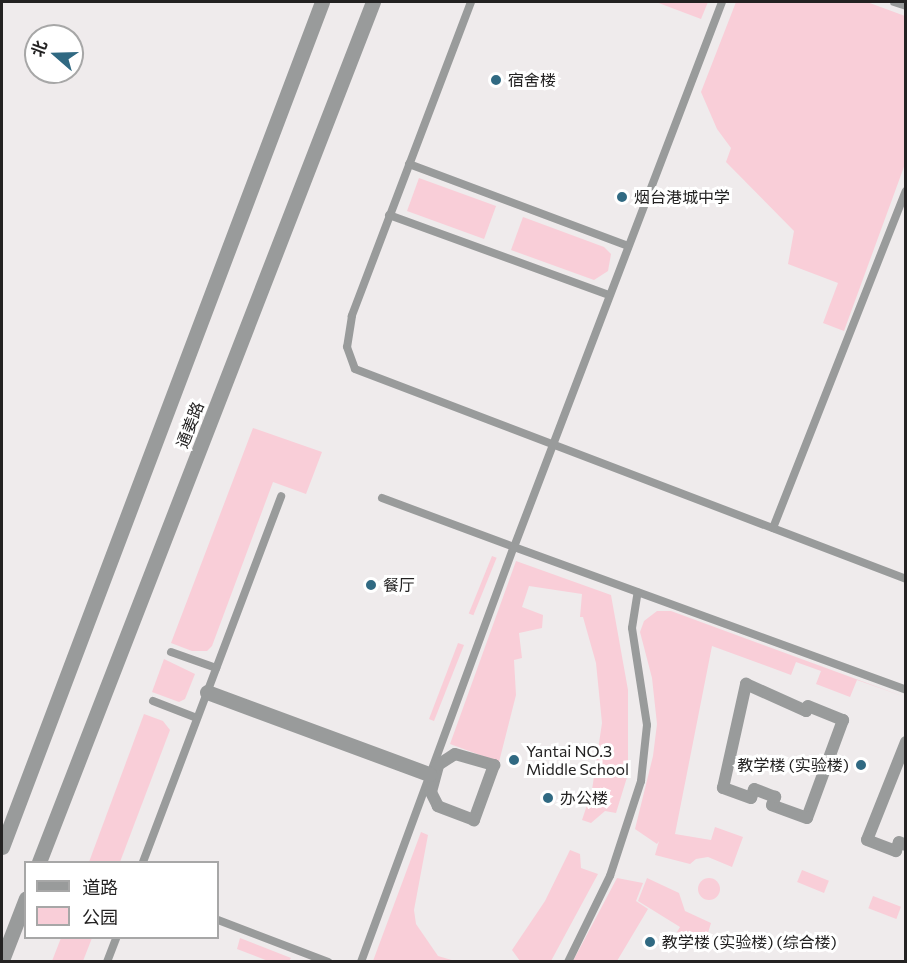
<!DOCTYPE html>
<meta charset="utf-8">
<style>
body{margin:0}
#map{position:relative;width:907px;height:963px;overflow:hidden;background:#efebec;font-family:Commissioner,"Noto Sans SC",sans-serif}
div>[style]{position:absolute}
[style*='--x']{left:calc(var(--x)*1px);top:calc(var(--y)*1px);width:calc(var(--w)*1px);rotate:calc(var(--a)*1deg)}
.green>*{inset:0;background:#f9ced8;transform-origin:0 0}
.round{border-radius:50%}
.service>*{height:8px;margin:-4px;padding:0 4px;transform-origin:4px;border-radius:4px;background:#999b9b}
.pedestrian>*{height:12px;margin:-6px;padding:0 6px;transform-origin:6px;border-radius:6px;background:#999b9b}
.minor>*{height:15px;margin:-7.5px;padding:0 7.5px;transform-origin:7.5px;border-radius:7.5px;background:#999b9b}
.tertiary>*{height:15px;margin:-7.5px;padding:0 7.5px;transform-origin:7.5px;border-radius:7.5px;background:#999b9b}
.dots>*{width:16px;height:16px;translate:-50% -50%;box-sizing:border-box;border:3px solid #fff;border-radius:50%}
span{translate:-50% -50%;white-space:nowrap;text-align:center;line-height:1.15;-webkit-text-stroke:6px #fff;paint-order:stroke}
.poi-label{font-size:16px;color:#232222}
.left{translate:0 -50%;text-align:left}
.right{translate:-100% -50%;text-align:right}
.street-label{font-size:16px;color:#232222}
.frame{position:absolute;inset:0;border:3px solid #232222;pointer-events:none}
.legend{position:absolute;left:24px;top:861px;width:195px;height:78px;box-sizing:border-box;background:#fff;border:2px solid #a7a7a7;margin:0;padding:8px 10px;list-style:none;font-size:18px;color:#232222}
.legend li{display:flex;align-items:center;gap:12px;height:30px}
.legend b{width:30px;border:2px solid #a7a7a7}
.north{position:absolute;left:24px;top:24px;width:60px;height:60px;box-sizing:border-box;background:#fff;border:2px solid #a7a7a7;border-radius:50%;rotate:290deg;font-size:16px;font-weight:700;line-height:24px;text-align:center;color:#232222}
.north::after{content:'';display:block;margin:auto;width:21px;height:27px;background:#306982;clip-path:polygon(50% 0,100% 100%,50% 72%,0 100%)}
</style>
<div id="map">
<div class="green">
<i style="clip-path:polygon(656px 2px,708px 2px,701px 19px)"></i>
<i style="clip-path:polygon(736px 2px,867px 2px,905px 16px,905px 164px,844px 331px,823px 323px,838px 283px,788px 264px,794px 231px,726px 162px,731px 148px,717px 129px,701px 92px)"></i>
<i style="left:419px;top:178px;width:82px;height:35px;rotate:20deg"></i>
<i style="clip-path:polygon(523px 217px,604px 247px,611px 254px,608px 271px,594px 280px,511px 250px)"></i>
<i style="clip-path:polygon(253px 428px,322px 452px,306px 494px,273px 482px,212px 646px,207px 651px,192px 651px,171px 643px)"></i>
<i style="left:492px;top:556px;width:5px;height:62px;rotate:22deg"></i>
<i style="clip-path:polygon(516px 561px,611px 595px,628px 690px,628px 774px,616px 813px,605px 811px,591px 823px,582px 820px,592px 790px,602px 723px,596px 663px,583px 617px,580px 617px,582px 594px,529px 586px,522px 607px,543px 615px,542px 628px,519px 633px,522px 658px,514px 660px,516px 695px,499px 762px,450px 744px)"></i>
<i style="clip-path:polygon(657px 611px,671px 611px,905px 697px,857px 680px,850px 697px,816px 684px,821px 671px,796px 662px,791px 675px,712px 646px,675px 834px,711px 840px,715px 827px,743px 837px,732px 867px,708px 857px,696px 859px,690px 864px,655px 855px,659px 841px,657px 844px,635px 829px,653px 756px,657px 724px,652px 678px,640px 632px,644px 621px)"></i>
<i style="clip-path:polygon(458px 643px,464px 645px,434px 721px,429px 719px)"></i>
<i style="clip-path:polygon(164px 659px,195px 674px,185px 699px,179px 702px,152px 692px)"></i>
<i style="clip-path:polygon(144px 714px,163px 721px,170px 730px,120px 862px,89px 862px)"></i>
<i style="clip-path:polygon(421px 832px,428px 835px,414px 910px,416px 924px,438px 956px,455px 961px,373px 961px)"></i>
<i style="clip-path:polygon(570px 850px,580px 854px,581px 868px,598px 874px,551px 961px,520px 961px,512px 950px,545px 901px)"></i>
<i style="left:802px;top:870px;width:29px;height:13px;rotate:22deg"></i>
<i style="clip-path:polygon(617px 878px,643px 883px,636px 901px,648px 909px,617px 961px,573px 961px)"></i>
<i style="clip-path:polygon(647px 878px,679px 893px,685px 911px,711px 923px,705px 943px,677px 932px,680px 927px,638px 901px)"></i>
<i class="round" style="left:698px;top:878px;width:22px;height:22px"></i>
<i style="left:873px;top:896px;width:30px;height:13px;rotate:21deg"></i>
<i style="clip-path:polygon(61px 938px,92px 938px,83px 961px,52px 961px)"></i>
<i style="clip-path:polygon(240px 938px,291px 958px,289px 961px,268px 961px,237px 949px)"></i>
</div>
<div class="service">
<i style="--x:471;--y:2;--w:336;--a:110.8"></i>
<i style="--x:352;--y:316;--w:31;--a:99"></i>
<i style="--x:347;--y:347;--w:23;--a:70"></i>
<i style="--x:355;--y:369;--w:590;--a:20.86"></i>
<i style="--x:894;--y:2;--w:13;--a:18"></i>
<i style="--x:409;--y:164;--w:234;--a:20.5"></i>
<i style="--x:389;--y:215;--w:234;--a:20"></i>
<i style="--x:382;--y:498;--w:141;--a:20.4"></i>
<i style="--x:514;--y:547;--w:583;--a:-69.11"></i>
<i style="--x:773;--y:528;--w:362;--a:-68.5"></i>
<i style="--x:171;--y:652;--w:48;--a:19.6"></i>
<i style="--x:153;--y:701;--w:47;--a:21.1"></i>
<i style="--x:143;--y:862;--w:391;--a:-69.3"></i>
<i style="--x:218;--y:920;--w:118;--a:20.9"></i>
<i style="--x:107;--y:962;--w:26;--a:-69"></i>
<i style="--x:361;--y:962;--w:442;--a:-69.8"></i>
<i style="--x:514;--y:547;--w:417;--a:20"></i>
<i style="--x:568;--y:962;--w:96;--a:-64"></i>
<i style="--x:610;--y:876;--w:100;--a:-71.9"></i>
<i style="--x:641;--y:781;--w:56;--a:-83.9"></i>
<i style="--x:647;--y:725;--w:98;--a:-98.8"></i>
<i style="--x:632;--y:628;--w:36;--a:-81"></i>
</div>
<div class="pedestrian">
<i style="--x:746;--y:684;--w:66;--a:24.2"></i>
<i style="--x:806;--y:711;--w:5;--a:-68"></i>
<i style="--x:808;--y:706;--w:38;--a:22"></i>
<i style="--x:843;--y:720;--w:104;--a:110.2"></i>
<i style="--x:807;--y:818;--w:37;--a:-160"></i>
<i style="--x:772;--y:805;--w:9;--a:-69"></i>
<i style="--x:775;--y:797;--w:22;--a:-159"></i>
<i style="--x:754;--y:789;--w:9;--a:108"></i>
<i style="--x:751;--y:798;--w:30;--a:-160"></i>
<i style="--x:723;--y:788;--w:107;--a:-77.5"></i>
<i style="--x:906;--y:742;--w:105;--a:111.7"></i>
<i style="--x:867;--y:840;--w:31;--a:21"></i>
<i style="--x:896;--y:851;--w:9;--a:-72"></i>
<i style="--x:899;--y:842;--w:8;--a:23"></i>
<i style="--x:455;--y:754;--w:41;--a:15.8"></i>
<i style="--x:494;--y:765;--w:59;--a:110"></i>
<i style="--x:474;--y:820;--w:39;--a:-159"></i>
<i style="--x:438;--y:806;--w:16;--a:-117"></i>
<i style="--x:431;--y:792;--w:28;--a:-75"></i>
<i style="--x:438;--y:765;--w:20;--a:-33"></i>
</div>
<div class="minor">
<i style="--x:207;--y:692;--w:237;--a:20.3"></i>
</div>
<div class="tertiary">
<i style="--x:2;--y:847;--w:904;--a:-69.26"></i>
<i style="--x:39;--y:862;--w:923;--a:-68.78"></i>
<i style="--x:2;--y:960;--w:66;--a:-68.8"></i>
</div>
<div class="dots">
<i style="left:496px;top:80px;background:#306982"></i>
<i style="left:622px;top:197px;background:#306982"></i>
<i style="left:371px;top:585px;background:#306982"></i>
<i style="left:514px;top:760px;background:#306982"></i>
<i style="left:861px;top:765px;background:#306982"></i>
<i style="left:548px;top:798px;background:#306982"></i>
<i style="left:650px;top:942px;background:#306982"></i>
</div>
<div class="poi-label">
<span class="left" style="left:508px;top:80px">宿舍楼</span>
<span class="left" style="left:634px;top:197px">烟台港城中学</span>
<span class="left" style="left:383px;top:585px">餐厅</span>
<span class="left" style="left:526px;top:760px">Yantai NO.3<br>Middle School</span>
<span class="right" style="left:849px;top:765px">教学楼 (实验楼)</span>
<span class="left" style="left:560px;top:798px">办公楼</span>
<span class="left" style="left:662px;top:942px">教学楼 (实验楼) (综合楼)</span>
</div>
<div class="street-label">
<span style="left:190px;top:425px;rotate:-69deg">通姜路</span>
</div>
<div class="frame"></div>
<ul class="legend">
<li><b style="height:8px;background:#999b9b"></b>道路</li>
<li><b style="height:16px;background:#f9ced8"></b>公园</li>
</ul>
<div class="north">北</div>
</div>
